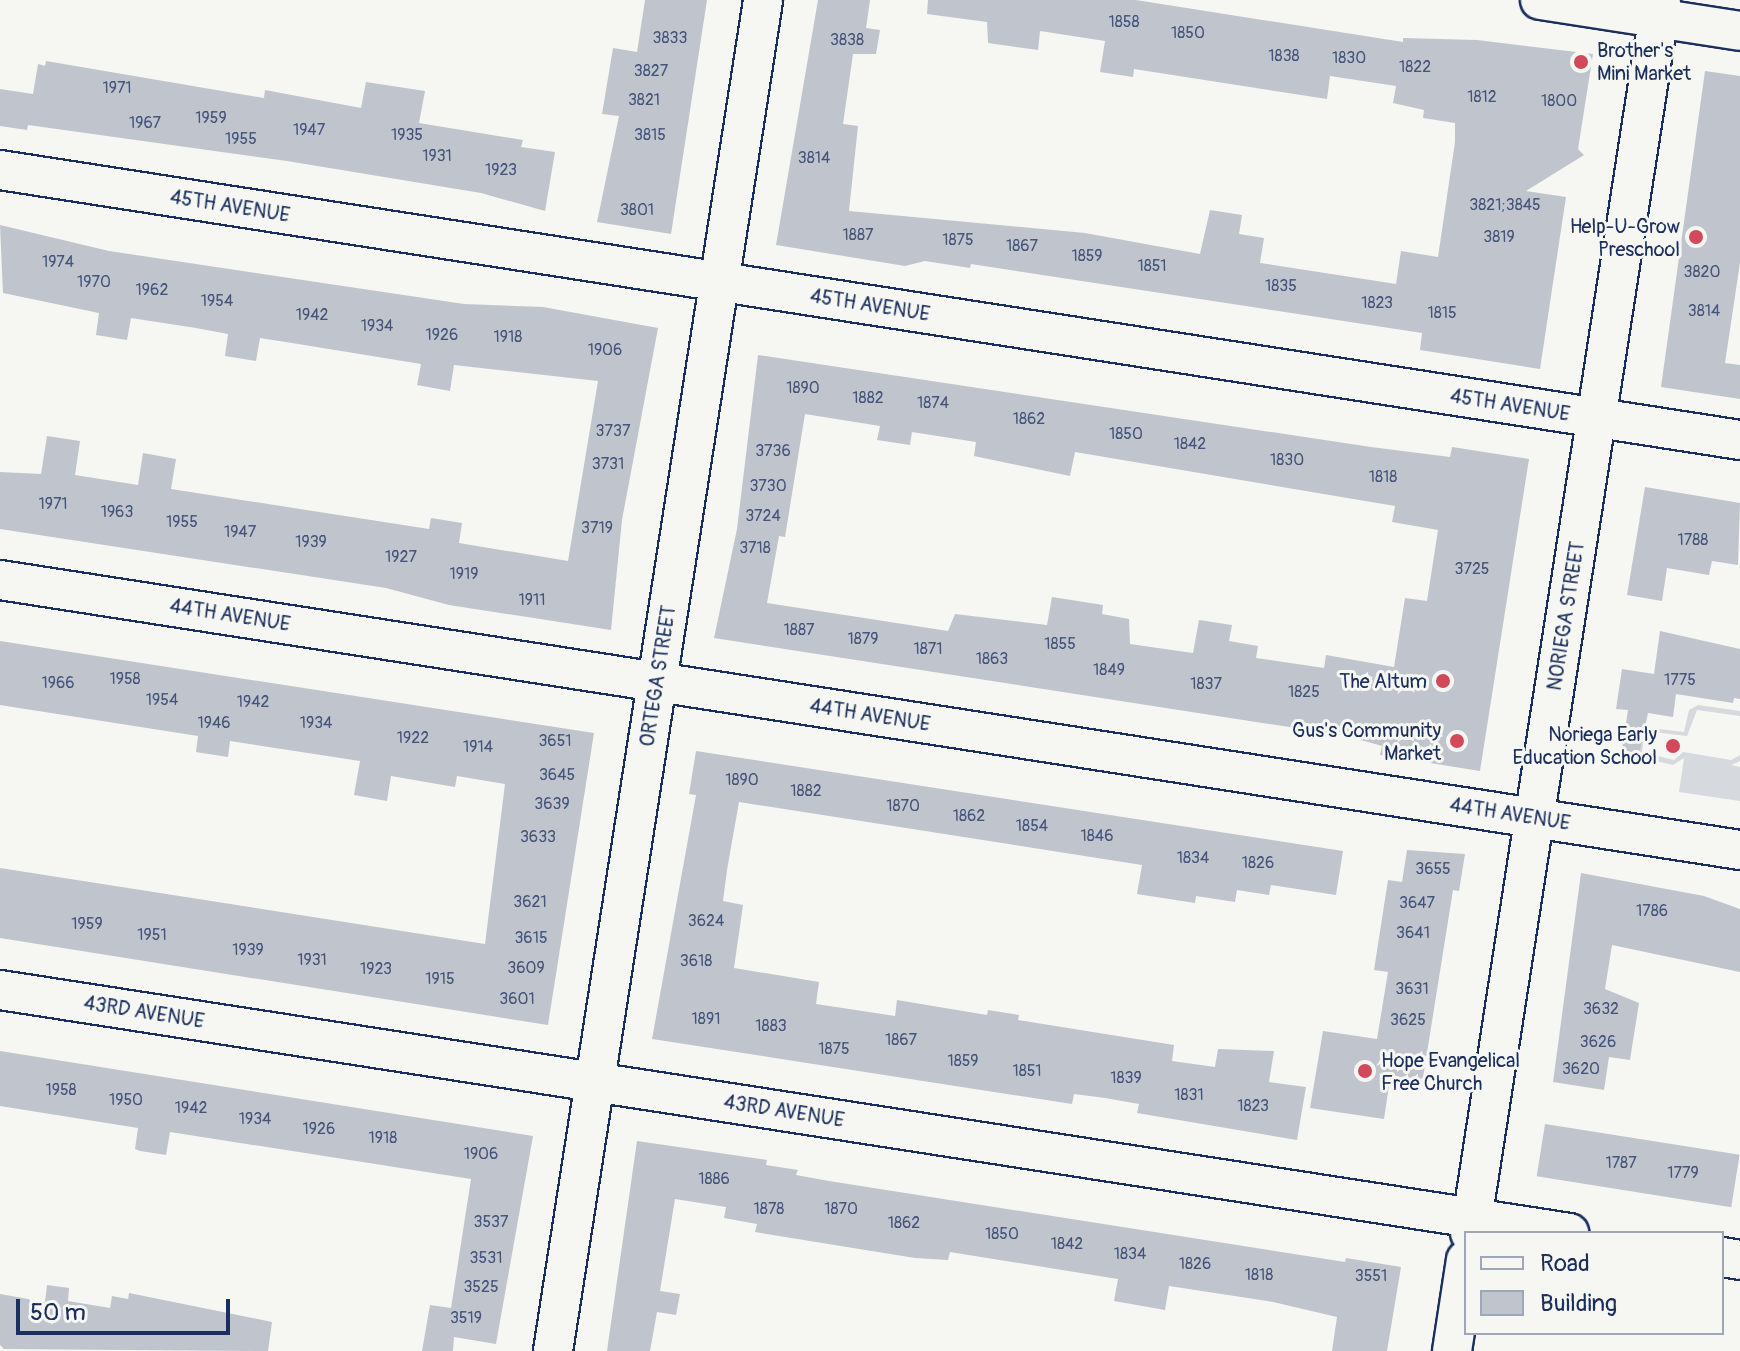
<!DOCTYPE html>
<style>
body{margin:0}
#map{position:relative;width:1740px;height:1351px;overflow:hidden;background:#f6f6f2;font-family:Pangolin,sans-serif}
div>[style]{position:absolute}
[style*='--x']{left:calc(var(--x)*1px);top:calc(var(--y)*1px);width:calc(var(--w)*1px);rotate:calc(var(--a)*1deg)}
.green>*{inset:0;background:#d6d9dd}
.building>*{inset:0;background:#c0c4cd;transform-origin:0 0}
.roads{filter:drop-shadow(2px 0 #1b2f5e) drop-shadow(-2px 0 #1b2f5e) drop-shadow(0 2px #1b2f5e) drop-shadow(0 -2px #1b2f5e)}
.minor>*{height:38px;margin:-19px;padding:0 19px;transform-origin:19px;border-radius:19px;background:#f6f6f2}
.dots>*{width:22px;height:22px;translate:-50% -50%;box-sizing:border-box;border:4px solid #f6f6f2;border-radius:50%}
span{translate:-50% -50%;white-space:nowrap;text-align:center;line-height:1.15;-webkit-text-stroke:6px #f6f6f2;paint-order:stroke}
.number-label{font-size:16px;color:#44547a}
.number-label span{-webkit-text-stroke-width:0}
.poi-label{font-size:20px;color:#1b2f5e}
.left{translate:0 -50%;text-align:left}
.right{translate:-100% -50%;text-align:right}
.street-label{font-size:20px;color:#1b2f5e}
.legend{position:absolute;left:1464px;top:1231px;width:260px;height:104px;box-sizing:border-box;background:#f6f6f2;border:2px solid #9ea6b7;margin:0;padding:10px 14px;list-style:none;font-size:24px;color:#1b2f5e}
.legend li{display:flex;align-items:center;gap:16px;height:40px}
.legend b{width:40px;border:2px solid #9ea6b7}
.scale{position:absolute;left:16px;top:1299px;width:214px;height:36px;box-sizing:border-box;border:4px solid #1b2f5e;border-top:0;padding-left:10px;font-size:24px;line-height:28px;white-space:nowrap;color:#1b2f5e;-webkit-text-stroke:6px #f6f6f2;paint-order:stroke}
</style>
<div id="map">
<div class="green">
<i style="clip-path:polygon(1698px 705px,1740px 711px,1740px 716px,1697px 710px,1687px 736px,1645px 731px,1642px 752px,1674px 760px,1683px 752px,1731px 760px,1740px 755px,1740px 761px,1731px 765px,1740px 767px,1740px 801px,1679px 792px,1684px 758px,1673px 765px,1639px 757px,1642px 727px,1684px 732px,1689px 710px)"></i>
</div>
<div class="building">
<i style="clip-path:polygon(645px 0,707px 0,671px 234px,597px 222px,619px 116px,602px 114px,613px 48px,637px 52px)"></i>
<i style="clip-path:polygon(818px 0,870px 0,866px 28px,880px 30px,876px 54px,853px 54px,843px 124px,858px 126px,849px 211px,1085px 233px,1200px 254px,1210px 210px,1242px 215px,1239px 234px,1264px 238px,1260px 263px,1396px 284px,1401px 251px,1438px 257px,1455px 142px,1455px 123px,1423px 118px,1424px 110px,1393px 103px,1396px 86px,1330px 76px,1327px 99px,1134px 69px,1133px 77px,1100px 72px,1105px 41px,1040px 31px,1038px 50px,988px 43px,987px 22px,927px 14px,928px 0,1136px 0,1403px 42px,1403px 38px,1477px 40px,1593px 54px,1578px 149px,1584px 155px,1526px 191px,1566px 197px,1540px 369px,1420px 350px,1422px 333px,971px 264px,970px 268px,925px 261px,905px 266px,776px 245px)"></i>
<i style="clip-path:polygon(46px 61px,264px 98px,265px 90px,361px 108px,366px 82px,425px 91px,419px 123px,523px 140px,521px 147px,555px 152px,545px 211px,481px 193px,287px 161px,28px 125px,27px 130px,0 126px,0 89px,33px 94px,38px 64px,45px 66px)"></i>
<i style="clip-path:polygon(1705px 71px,1740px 76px,1740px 263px,1725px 363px,1740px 365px,1740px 399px,1661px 387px)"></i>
<i style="clip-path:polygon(0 225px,109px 251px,464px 304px,543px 307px,658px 328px,622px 520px,611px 630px,449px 605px,386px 588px,0 529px,0 472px,41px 474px,47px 436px,80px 441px,75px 475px,138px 485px,143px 453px,176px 459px,171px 489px,429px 529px,431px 518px,462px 523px,459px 543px,568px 561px,598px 381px,454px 365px,450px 391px,417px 385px,421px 364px,292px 343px,260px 338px,256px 361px,225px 356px,228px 334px,196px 328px,131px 318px,127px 340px,96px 335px,99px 313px,3px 293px)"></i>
<i style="clip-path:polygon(evenodd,758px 355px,1371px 447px,1450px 457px,1452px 447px,1529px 459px,1480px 771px,1380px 755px,1382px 746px,1347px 736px,714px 638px,737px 529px,758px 355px,805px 414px,880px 426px,877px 440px,910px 445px,912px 432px,976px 442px,974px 456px,1070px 476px,1075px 452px,1395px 506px,1392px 522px,1438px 530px,1427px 601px,1405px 598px,1394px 667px,1326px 655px,1324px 668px,1256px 658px,1258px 646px,1229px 641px,1232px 625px,1199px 620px,1193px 653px,1130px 644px,1129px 619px,1102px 614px,1103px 605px,1052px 597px,1047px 625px,955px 614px,948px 631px,767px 603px,779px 536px,785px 537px,805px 414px)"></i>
<i style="clip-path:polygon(1645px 487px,1740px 503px,1738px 565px,1712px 561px,1709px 575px,1667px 568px,1662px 601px,1627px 595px)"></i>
<i style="clip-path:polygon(1660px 631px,1740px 649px,1740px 699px,1734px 698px,1733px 703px,1676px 694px,1673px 717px,1648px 713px,1638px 760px,1621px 757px,1628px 710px,1616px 709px,1622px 669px,1654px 674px)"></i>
<i style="clip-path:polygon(0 641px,594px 733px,548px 1025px,0 938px,0 868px,485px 944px,505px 784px,457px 776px,455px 787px,391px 776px,387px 801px,354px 795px,360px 761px,230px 741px,228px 757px,202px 753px,196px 752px,198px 736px,0 705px)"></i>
<i style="clip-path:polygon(696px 751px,1343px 851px,1336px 895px,1271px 885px,1269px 895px,1237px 890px,1235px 902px,1196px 896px,1195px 903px,1137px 894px,1142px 865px,739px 802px,727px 870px,723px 901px,743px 905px,734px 968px,819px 982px,816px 1004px,895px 1016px,897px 1000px,987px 1015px,988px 1010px,1019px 1015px,1018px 1020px,1174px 1045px,1172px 1061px,1215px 1067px,1218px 1049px,1274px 1051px,1269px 1082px,1306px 1087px,1297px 1140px,1137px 1113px,1139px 1104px,1105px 1098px,1074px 1094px,1072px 1104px,652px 1039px,696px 795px,689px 794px)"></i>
<i style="clip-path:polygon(1407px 850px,1465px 854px,1459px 891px,1453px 890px,1422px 1084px,1390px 1079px,1384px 1119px,1310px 1108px,1323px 1031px,1377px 1039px,1388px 972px,1374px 970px,1388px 880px,1402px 882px)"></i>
<i style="clip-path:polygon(1581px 873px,1704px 896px,1740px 909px,1740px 972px,1612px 945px,1605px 989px,1639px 1003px,1630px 1060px,1609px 1057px,1604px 1090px,1553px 1082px)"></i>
<i style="clip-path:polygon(0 1051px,533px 1136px,496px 1344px,454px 1337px,453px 1351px,422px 1351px,430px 1305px,451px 1308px,471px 1179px,170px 1132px,166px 1155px,140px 1151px,135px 1149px,138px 1128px,0 1106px)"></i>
<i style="left:1545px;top:1124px;width:197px;height:53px;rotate:9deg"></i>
<i style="clip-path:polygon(637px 1141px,767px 1160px,766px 1165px,798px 1170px,796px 1175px,829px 1181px,1345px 1262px,1346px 1258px,1401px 1267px,1387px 1351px,1332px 1351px,1337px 1317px,1273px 1302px,1169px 1286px,1165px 1310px,1114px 1301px,1118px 1279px,950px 1252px,948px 1260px,915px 1258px,755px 1232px,757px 1224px,724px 1218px,726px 1207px,675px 1199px,660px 1291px,680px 1294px,676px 1315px,657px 1312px,650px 1351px,607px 1351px)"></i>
<i style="clip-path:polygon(47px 1285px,69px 1288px,68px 1301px,110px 1308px,112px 1296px,128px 1299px,129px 1293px,272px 1322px,268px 1351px,4px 1349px,0 1345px,0 1294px,45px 1302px)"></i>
</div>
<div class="roads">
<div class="minor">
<i style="--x:1540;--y:0;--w:202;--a:8.8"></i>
<i style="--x:0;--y:170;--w:1761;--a:8.82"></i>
<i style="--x:0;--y:580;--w:1761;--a:8.82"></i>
<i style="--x:0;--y:990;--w:1588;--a:8.8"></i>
<i style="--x:1470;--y:1233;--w:1248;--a:-81.19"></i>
<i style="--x:1722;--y:1257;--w:18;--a:9"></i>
<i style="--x:553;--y:1351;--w:1367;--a:-81.16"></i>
<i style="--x:1452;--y:1351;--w:92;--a:-81.3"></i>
</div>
</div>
<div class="dots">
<i style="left:1581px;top:62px;background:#d1495b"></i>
<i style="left:1696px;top:237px;background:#d1495b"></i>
<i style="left:1443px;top:681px;background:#d1495b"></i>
<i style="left:1457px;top:741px;background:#d1495b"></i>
<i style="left:1673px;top:746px;background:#d1495b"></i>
<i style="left:1365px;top:1071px;background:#d1495b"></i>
</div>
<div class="number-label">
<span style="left:1124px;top:22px">1858</span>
<span style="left:1188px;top:33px">1850</span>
<span style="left:670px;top:38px">3833</span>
<span style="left:847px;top:40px">3838</span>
<span style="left:1284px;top:56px">1838</span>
<span style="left:1349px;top:58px">1830</span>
<span style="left:1415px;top:67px">1822</span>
<span style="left:651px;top:71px">3827</span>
<span style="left:117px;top:88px">1971</span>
<span style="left:1482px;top:97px">1812</span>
<span style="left:644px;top:100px">3821</span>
<span style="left:1559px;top:101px">1800</span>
<span style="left:211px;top:118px">1959</span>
<span style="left:145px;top:123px">1967</span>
<span style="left:309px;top:130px">1947</span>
<span style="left:407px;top:135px">1935</span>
<span style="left:650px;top:135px">3815</span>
<span style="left:241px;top:139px">1955</span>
<span style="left:437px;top:156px">1931</span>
<span style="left:814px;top:158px">3814</span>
<span style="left:501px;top:170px">1923</span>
<span style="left:1505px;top:205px">3821;3845</span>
<span style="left:637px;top:210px">3801</span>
<span style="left:858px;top:235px">1887</span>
<span style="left:1499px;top:237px">3819</span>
<span style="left:958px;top:240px">1875</span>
<span style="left:1022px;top:246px">1867</span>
<span style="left:1087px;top:256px">1859</span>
<span style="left:58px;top:262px">1974</span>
<span style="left:1152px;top:266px">1851</span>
<span style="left:1702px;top:272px">3820</span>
<span style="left:94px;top:282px">1970</span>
<span style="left:1281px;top:286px">1835</span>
<span style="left:152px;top:290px">1962</span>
<span style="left:217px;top:301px">1954</span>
<span style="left:1377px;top:303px">1823</span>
<span style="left:1704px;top:311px">3814</span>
<span style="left:1442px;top:313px">1815</span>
<span style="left:312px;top:315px">1942</span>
<span style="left:377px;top:326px">1934</span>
<span style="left:442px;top:335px">1926</span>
<span style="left:508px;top:337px">1918</span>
<span style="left:605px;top:350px">1906</span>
<span style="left:803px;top:388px">1890</span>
<span style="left:868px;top:398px">1882</span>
<span style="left:933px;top:403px">1874</span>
<span style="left:1029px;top:419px">1862</span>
<span style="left:613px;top:431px">3737</span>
<span style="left:1126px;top:434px">1850</span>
<span style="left:1190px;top:444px">1842</span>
<span style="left:773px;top:451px">3736</span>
<span style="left:1287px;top:460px">1830</span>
<span style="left:608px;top:464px">3731</span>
<span style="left:1383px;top:477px">1818</span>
<span style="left:768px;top:486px">3730</span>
<span style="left:53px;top:504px">1971</span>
<span style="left:117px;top:512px">1963</span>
<span style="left:763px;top:516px">3724</span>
<span style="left:182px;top:522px">1955</span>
<span style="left:597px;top:528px">3719</span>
<span style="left:240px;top:532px">1947</span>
<span style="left:1693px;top:540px">1788</span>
<span style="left:311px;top:542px">1939</span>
<span style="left:755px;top:548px">3718</span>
<span style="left:401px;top:557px">1927</span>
<span style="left:1472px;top:569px">3725</span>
<span style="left:464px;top:574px">1919</span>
<span style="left:532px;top:600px">1911</span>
<span style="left:799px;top:630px">1887</span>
<span style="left:863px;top:639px">1879</span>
<span style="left:1060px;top:644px">1855</span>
<span style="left:928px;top:649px">1871</span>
<span style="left:992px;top:659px">1863</span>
<span style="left:1109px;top:670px">1849</span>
<span style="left:125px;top:679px">1958</span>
<span style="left:1680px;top:680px">1775</span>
<span style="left:58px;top:683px">1966</span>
<span style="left:1206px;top:684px">1837</span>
<span style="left:1304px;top:692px">1825</span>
<span style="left:162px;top:700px">1954</span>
<span style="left:253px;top:702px">1942</span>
<span style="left:214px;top:723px">1946</span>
<span style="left:316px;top:723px">1934</span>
<span style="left:413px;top:738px">1922</span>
<span style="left:555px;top:741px">3651</span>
<span style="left:478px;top:747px">1914</span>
<span style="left:557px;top:775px">3645</span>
<span style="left:742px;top:780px">1890</span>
<span style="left:806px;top:791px">1882</span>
<span style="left:552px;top:804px">3639</span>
<span style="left:903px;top:806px">1870</span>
<span style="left:969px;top:816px">1862</span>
<span style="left:1032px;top:826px">1854</span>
<span style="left:1097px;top:836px">1846</span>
<span style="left:538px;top:837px">3633</span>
<span style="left:1193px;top:858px">1834</span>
<span style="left:1258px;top:863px">1826</span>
<span style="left:1433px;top:869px">3655</span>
<span style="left:530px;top:902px">3621</span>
<span style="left:1417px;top:903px">3647</span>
<span style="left:1652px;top:911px">1786</span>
<span style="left:706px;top:921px">3624</span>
<span style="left:87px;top:924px">1959</span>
<span style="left:1413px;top:933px">3641</span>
<span style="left:152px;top:935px">1951</span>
<span style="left:531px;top:938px">3615</span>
<span style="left:248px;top:950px">1939</span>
<span style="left:312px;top:960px">1931</span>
<span style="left:696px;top:961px">3618</span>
<span style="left:526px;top:968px">3609</span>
<span style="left:376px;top:969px">1923</span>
<span style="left:440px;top:979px">1915</span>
<span style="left:1412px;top:989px">3631</span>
<span style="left:517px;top:999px">3601</span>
<span style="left:1601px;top:1009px">3632</span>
<span style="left:706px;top:1019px">1891</span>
<span style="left:1408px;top:1020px">3625</span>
<span style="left:771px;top:1026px">1883</span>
<span style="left:901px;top:1040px">1867</span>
<span style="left:1598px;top:1042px">3626</span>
<span style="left:834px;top:1049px">1875</span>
<span style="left:963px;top:1061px">1859</span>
<span style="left:1581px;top:1069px">3620</span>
<span style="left:1027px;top:1071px">1851</span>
<span style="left:1126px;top:1078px">1839</span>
<span style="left:61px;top:1090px">1958</span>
<span style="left:1189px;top:1095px">1831</span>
<span style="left:126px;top:1100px">1950</span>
<span style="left:1253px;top:1106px">1823</span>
<span style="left:191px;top:1108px">1942</span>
<span style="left:255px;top:1119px">1934</span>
<span style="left:319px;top:1129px">1926</span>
<span style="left:383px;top:1138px">1918</span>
<span style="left:481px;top:1154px">1906</span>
<span style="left:1621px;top:1163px">1787</span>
<span style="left:1683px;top:1173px">1779</span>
<span style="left:714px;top:1179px">1886</span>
<span style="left:769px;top:1209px">1878</span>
<span style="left:841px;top:1209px">1870</span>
<span style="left:491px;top:1222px">3537</span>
<span style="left:904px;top:1223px">1862</span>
<span style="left:1002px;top:1234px">1850</span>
<span style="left:1067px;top:1244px">1842</span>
<span style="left:1130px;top:1254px">1834</span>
<span style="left:486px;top:1258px">3531</span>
<span style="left:1195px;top:1264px">1826</span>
<span style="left:1259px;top:1275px">1818</span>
<span style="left:1371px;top:1276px">3551</span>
<span style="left:481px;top:1287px">3525</span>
<span style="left:466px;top:1318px">3519</span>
</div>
<div class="poi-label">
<span class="left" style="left:1597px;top:62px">Brother's<br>Mini Market</span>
<span class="right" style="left:1680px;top:238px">Help-U-Grow<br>Preschool</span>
<span class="right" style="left:1427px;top:681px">The Altum</span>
<span class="right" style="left:1441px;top:742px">Gus's Community<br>Market</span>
<span class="right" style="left:1657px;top:746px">Noriega Early<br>Education School</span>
<span class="left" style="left:1381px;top:1072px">Hope Evangelical<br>Free Church</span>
</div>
<div class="street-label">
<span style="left:230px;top:206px;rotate:9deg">45TH AVENUE</span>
<span style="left:870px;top:305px;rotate:9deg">45TH AVENUE</span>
<span style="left:1510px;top:405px;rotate:9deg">45TH AVENUE</span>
<span style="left:230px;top:615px;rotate:9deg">44TH AVENUE</span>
<span style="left:1566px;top:616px;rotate:-81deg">NORIEGA STREET</span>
<span style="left:658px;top:676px;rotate:-81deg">ORTEGA STREET</span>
<span style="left:870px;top:715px;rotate:9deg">44TH AVENUE</span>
<span style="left:1510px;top:814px;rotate:9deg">44TH AVENUE</span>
<span style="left:144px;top:1012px;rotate:9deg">43RD AVENUE</span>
<span style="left:784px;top:1111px;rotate:9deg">43RD AVENUE</span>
</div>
<ul class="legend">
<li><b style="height:10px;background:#f6f6f2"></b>Road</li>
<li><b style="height:22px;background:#c0c4cd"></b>Building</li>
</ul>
<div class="scale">50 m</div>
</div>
